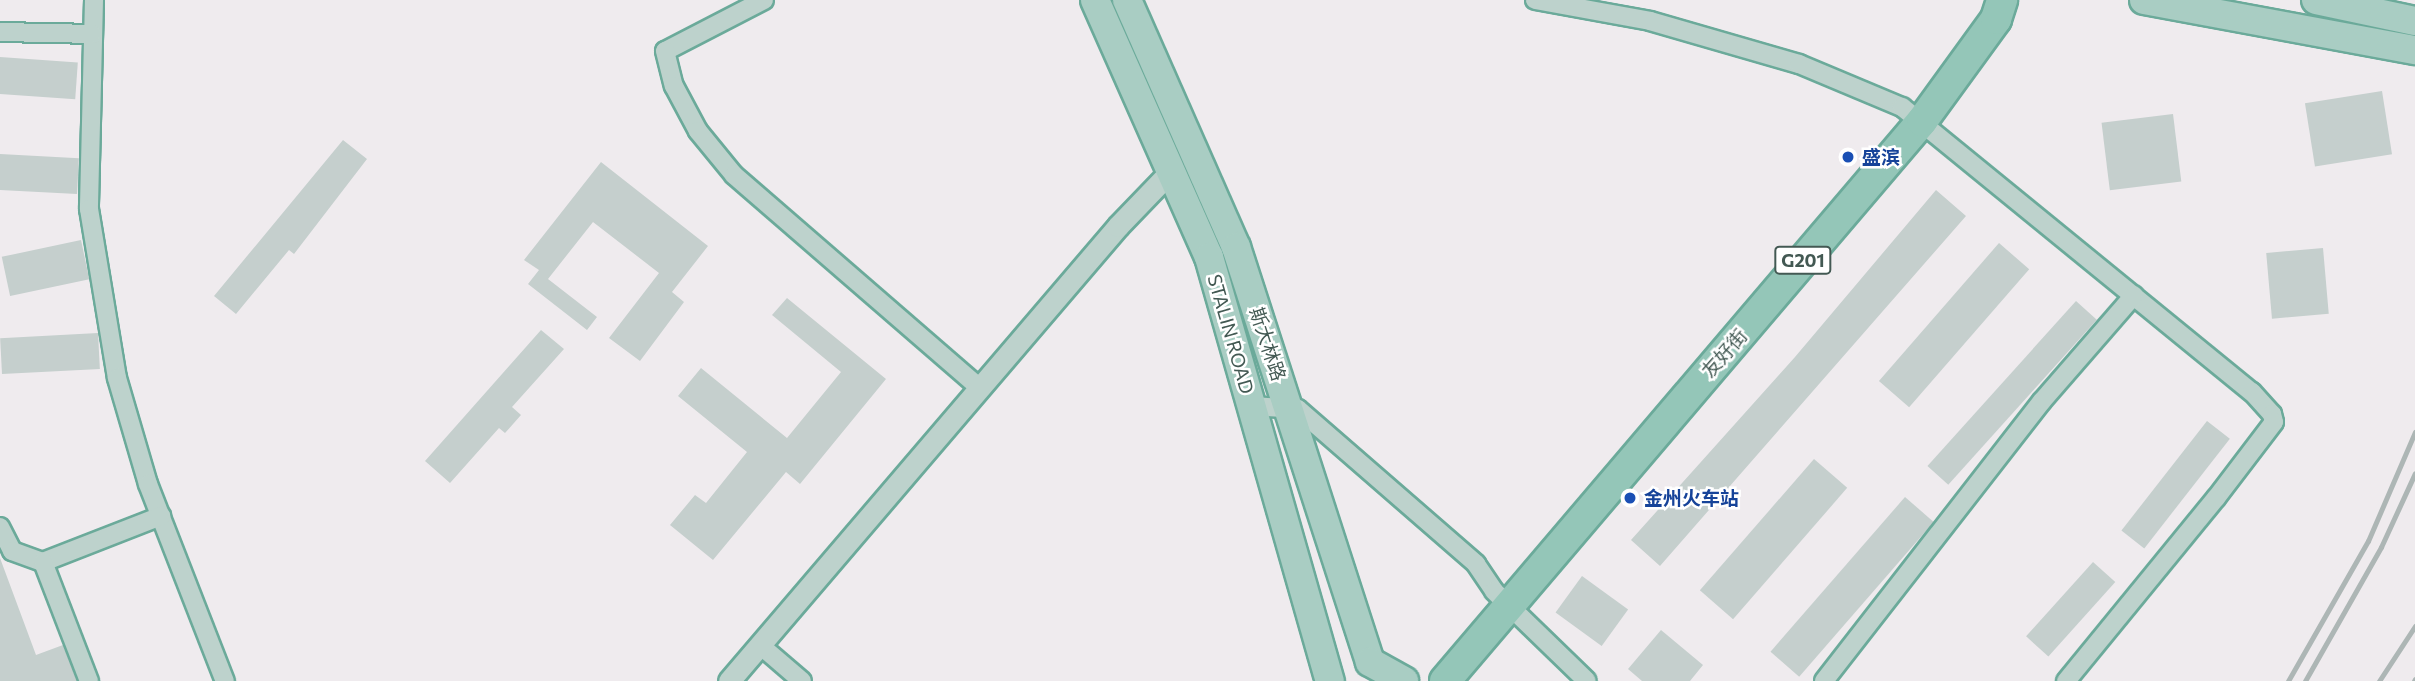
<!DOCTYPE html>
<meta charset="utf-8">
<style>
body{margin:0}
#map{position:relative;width:2415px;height:681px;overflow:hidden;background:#efebee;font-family:Commissioner,"Noto Sans SC",sans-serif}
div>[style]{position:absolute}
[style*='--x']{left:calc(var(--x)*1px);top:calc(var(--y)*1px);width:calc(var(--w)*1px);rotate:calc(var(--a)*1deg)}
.building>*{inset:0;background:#c5cfcd;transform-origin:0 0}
.roads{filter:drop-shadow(2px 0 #6baa9a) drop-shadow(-2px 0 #6baa9a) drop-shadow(0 2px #6baa9a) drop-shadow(0 -2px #6baa9a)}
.minor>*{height:18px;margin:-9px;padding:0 9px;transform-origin:9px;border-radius:9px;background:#bdd2cc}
.tertiary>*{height:21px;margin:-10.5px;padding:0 10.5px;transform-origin:10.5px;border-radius:10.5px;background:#bdd2cc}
.primary>*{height:28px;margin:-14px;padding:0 14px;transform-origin:14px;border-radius:14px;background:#a9cdc3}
.trunk>*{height:30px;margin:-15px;padding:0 15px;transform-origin:15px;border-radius:15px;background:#94c6b8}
.rail>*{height:5px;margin:-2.5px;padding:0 2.5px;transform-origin:2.5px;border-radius:2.5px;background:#adb6b5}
.dots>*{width:19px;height:19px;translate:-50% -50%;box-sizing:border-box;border:4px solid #fff;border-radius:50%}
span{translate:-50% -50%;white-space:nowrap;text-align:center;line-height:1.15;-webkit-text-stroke:5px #fff;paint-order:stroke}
.shield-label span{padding:2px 5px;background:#fff;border:2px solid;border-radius:5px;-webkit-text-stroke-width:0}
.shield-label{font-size:18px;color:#435953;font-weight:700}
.transit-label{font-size:19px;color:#164399;font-weight:700}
.left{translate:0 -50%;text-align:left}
.street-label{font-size:19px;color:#435953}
</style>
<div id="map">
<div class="building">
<i style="left:0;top:57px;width:78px;height:37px;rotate:4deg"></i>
<i style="left:2382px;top:91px;width:64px;height:78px;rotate:81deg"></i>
<i style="left:2173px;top:114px;width:68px;height:72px;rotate:83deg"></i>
<i style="clip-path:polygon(343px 140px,367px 159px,294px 254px,289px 250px,236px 314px,214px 296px)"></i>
<i style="left:0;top:154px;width:79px;height:36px;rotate:3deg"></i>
<i style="clip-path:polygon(601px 162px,708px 246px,672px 292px,684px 302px,640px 361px,609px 338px,659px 273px,593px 222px,548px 279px,597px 317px,587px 330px,528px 284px,539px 270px,524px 260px)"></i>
<i style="clip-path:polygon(1936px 190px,1966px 216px,1660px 566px,1631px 540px,1795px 357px)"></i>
<i style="left:81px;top:240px;width:40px;height:81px;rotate:78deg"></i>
<i style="left:1999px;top:243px;width:40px;height:183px;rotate:41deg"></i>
<i style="left:2323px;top:248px;width:66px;height:57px;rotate:85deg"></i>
<i style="clip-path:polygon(787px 298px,886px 379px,800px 484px,786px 472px,713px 560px,670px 525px,695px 495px,706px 503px,747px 452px,678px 396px,701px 368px,787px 438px,841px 372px,772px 315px)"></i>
<i style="left:2076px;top:301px;width:28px;height:222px;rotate:42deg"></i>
<i style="clip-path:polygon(541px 330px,564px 349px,512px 407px,521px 415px,505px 433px,499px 428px,450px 483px,425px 461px)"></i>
<i style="left:98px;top:333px;width:36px;height:98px;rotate:87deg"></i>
<i style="left:2207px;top:421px;width:29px;height:139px;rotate:38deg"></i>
<i style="left:1814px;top:459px;width:44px;height:174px;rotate:41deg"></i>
<i style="left:1905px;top:497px;width:38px;height:205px;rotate:41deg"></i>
<i style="clip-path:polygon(0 558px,36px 655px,63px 645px,77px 681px,0 681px)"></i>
<i style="left:2093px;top:562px;width:30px;height:100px;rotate:42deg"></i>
<i style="left:1582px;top:576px;width:57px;height:45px;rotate:36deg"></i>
<i style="clip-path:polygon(1661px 630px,1703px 665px,1690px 681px,1642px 681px,1628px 669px)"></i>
</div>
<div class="roads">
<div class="minor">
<i style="--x:94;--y:0;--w:209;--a:91.4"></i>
<i style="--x:89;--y:209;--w:171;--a:80.6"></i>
<i style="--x:117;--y:378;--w:110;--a:73.7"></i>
<i style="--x:148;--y:484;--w:212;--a:68.7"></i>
<i style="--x:764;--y:0;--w:111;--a:152.7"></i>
<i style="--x:665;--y:51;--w:36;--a:76"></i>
<i style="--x:674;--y:86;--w:51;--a:61.9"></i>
<i style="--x:698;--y:131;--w:57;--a:50.7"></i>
<i style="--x:734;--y:175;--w:325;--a:40.9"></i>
<i style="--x:1535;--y:0;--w:117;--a:10.3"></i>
<i style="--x:1650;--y:21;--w:155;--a:16.1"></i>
<i style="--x:1799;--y:64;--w:112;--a:22.7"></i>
<i style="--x:1902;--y:107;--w:451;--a:39.2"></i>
<i style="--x:2252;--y:392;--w:30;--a:48"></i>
<i style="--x:2272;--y:414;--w:8;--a:76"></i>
<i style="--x:2274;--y:422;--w:96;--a:127.3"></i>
<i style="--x:2216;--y:498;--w:237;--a:129.3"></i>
<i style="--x:0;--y:32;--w:92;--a:1.2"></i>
<i style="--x:1252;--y:406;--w:46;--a:3.7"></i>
<i style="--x:1298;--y:409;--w:236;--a:41"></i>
<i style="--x:1476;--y:564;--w:32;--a:56"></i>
<i style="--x:1494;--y:591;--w:129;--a:44.1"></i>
<i style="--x:0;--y:527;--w:27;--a:63"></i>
<i style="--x:12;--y:551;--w:33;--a:20"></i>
<i style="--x:43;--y:562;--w:127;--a:-21.3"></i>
<i style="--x:43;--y:562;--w:128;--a:68.9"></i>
<i style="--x:760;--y:645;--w:55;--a:40.6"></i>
<i style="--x:1824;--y:681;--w:355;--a:-52.1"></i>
<i style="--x:2042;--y:401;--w:140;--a:-49"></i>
</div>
<div class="tertiary">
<i style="--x:729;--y:681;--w:599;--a:-49.47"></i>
<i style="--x:1118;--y:226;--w:76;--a:-46.1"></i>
</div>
<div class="primary">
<i style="--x:1095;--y:0;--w:281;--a:66.1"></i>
<i style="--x:1209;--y:257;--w:441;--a:74.1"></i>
<i style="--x:1127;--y:0;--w:270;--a:66.2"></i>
<i style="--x:1236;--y:247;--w:436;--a:72.1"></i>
<i style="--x:1370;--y:662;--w:39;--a:29"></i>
<i style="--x:2144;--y:0;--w:276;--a:10.5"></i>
<i style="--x:2316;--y:0;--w:101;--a:12"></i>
</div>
<div class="trunk">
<i style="--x:1445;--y:681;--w:736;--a:-49.58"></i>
<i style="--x:1922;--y:121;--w:126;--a:-54"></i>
<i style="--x:1996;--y:19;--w:20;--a:-72"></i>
</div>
</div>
<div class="rail">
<i style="--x:2288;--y:681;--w:161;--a:-60.3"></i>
<i style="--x:2368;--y:541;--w:119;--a:-66.7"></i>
<i style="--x:2305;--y:681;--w:154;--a:-60.4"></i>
<i style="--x:2381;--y:547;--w:81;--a:-65.3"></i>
<i style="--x:2379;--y:681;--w:66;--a:-56.8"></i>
<i style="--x:2414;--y:681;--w:2;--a:-63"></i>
</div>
<div class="dots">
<i style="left:1848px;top:157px;background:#1a4fb4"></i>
<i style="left:1630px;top:498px;background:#1a4fb4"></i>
</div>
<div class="shield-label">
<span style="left:1803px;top:260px">G201</span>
</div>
<div class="transit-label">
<span class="left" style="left:1862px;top:157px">盛滨</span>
<span class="left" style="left:1644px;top:498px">金州火车站</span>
</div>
<div class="street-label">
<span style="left:1231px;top:334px;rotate:74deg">STALIN ROAD</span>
<span style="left:1268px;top:344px;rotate:72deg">斯大林路</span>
<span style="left:1724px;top:353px;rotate:-49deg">友好街</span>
</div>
</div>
